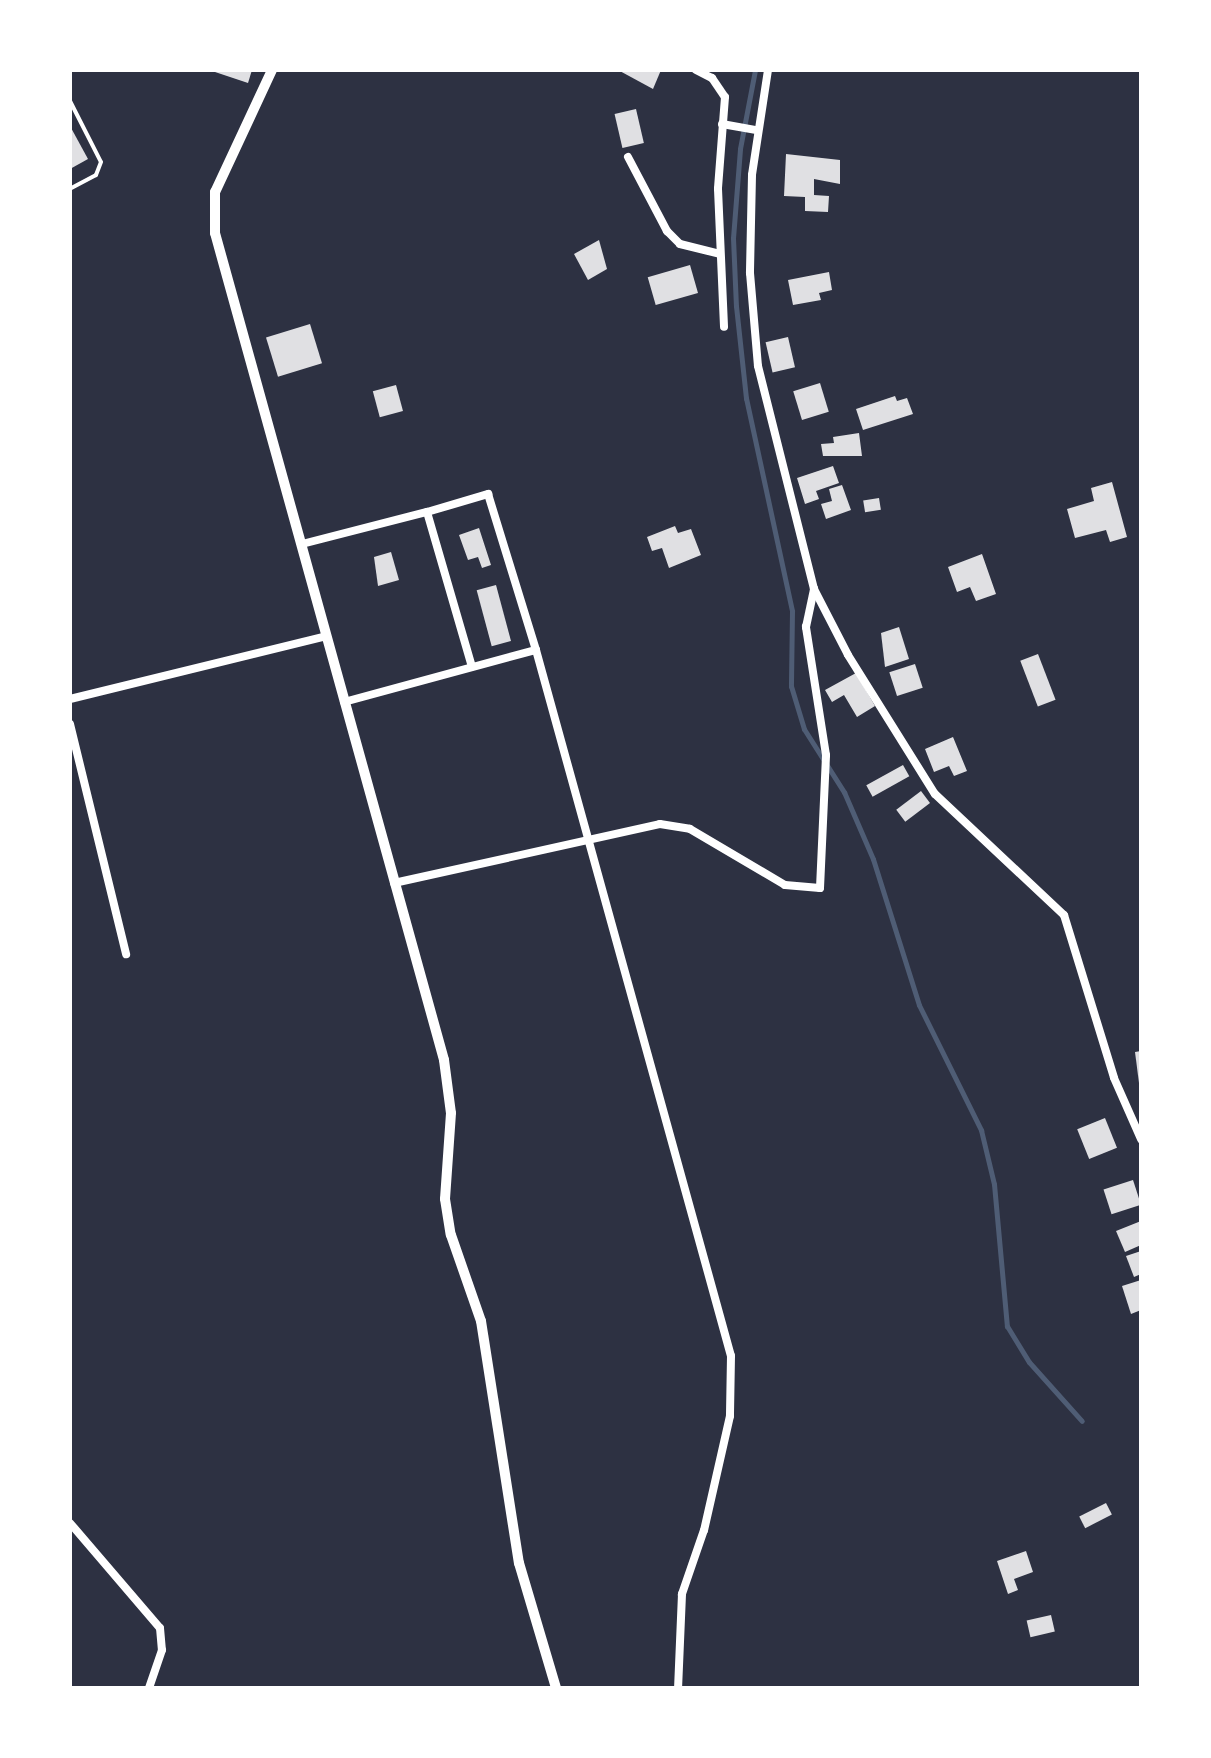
<!DOCTYPE html>
<style>
body{margin:0}
#map{position:relative;width:1211px;height:1758px;overflow:hidden;background:#2d3142;font-family:"PT Sans",sans-serif}
div>[style]{position:absolute}
[style*='--x']{left:calc(var(--x)*1px);top:calc(var(--y)*1px);width:calc(var(--w)*1px);rotate:calc(var(--a)*1deg)}
.stream>*{height:5px;margin:-2.5px;padding:0 2.5px;transform-origin:2.5px;border-radius:2.5px;background:#4f5d75}
.building>*{inset:0;background:#e0e0e3;transform-origin:0 0}
.service>*{height:4px;margin:-2px;padding:0 2px;transform-origin:2px;border-radius:2px;background:#fff}
.minor>*{height:8px;margin:-4px;padding:0 4px;transform-origin:4px;border-radius:4px;background:#fff}
.tertiary>*{height:10px;margin:-5px;padding:0 5px;transform-origin:5px;border-radius:5px;background:#fff}
span{translate:-50% -50%;white-space:nowrap;text-align:center;line-height:1.15;-webkit-text-stroke:8px #fff;paint-order:stroke}
.frame{position:absolute;inset:0;border:72px solid #fff;pointer-events:none}
</style>
<div id="map">
<div class="stream">
<i style="--x:755;--y:70;--w:80;--a:100.8"></i>
<i style="--x:740;--y:149;--w:89;--a:94.5"></i>
<i style="--x:733;--y:238;--w:68;--a:87.5"></i>
<i style="--x:736;--y:306;--w:93;--a:83.8"></i>
<i style="--x:746;--y:398;--w:218;--a:77.8"></i>
<i style="--x:792;--y:611;--w:75;--a:90.8"></i>
<i style="--x:791;--y:686;--w:45;--a:73.2"></i>
<i style="--x:804;--y:729;--w:75;--a:57.6"></i>
<i style="--x:844;--y:792;--w:73;--a:66.6"></i>
<i style="--x:873;--y:859;--w:153;--a:72.5"></i>
<i style="--x:919;--y:1005;--w:140;--a:63.6"></i>
<i style="--x:981;--y:1130;--w:56;--a:76.5"></i>
<i style="--x:994;--y:1184;--w:143;--a:84.8"></i>
<i style="--x:1007;--y:1326;--w:42;--a:58.6"></i>
<i style="--x:1029;--y:1362;--w:79;--a:48.1"></i>
</div>
<div class="building">
<i style="clip-path:polygon(209px 70px,252px 70px,248px 83px)"></i>
<i style="clip-path:polygon(618px 70px,661px 70px,653px 89px)"></i>
<i style="left:636px;top:109px;width:35px;height:22px;rotate:77deg"></i>
<i style="clip-path:polygon(70px 126px,88px 159px,70px 169px)"></i>
<i style="clip-path:polygon(786px 154px,840px 160px,840px 184px,814px 179px,814px 195px,829px 196px,828px 212px,805px 211px,805px 197px,784px 196px)"></i>
<i style="clip-path:polygon(599px 240px,607px 269px,588px 280px,574px 254px)"></i>
<i style="left:690px;top:265px;width:29px;height:44px;rotate:74deg"></i>
<i style="clip-path:polygon(829px 272px,832px 290px,819px 293px,821px 300px,793px 305px,788px 280px)"></i>
<i style="left:310px;top:324px;width:41px;height:46px;rotate:73deg"></i>
<i style="left:788px;top:337px;width:31px;height:23px;rotate:77deg"></i>
<i style="left:820px;top:383px;width:30px;height:28px;rotate:73deg"></i>
<i style="left:396px;top:385px;width:27px;height:24px;rotate:75deg"></i>
<i style="clip-path:polygon(895px 396px,897px 401px,907px 398px,913px 414px,863px 430px,856px 409px)"></i>
<i style="clip-path:polygon(859px 433px,862px 456px,823px 456px,821px 444px,834px 443px,833px 437px)"></i>
<i style="clip-path:polygon(833px 466px,839px 483px,816px 491px,819px 499px,805px 504px,797px 478px)"></i>
<i style="clip-path:polygon(1112px 482px,1127px 537px,1110px 542px,1106px 530px,1075px 538px,1067px 509px,1094px 501px,1091px 488px)"></i>
<i style="clip-path:polygon(842px 485px,851px 510px,826px 519px,821px 504px,832px 501px,829px 489px)"></i>
<i style="left:879px;top:498px;width:12px;height:16px;rotate:81deg"></i>
<i style="clip-path:polygon(675px 526px,678px 533px,691px 529px,701px 555px,669px 568px,662px 548px,652px 551px,647px 537px)"></i>
<i style="clip-path:polygon(479px 528px,491px 565px,482px 568px,478px 557px,468px 560px,459px 535px)"></i>
<i style="clip-path:polygon(391px 552px,399px 580px,378px 586px,374px 557px)"></i>
<i style="clip-path:polygon(982px 554px,996px 594px,976px 601px,970px 587px,957px 592px,948px 567px)"></i>
<i style="left:496px;top:585px;width:58px;height:20px;rotate:75deg"></i>
<i style="clip-path:polygon(899px 627px,909px 659px,885px 667px,881px 633px)"></i>
<i style="left:1038px;top:654px;width:49px;height:19px;rotate:69deg"></i>
<i style="left:915px;top:664px;width:25px;height:27px;rotate:72deg"></i>
<i style="clip-path:polygon(856px 673px,875px 706px,857px 717px,844px 695px,832px 702px,825px 690px)"></i>
<i style="clip-path:polygon(953px 737px,967px 771px,954px 776px,949px 766px,934px 772px,925px 749px)"></i>
<i style="left:903px;top:765px;width:13px;height:42px;rotate:61deg"></i>
<i style="left:921px;top:791px;width:15px;height:31px;rotate:53deg"></i>
<i style="clip-path:polygon(1141px 1051px,1141px 1082px,1139px 1083px,1135px 1052px)"></i>
<i style="left:1105px;top:1118px;width:32px;height:30px;rotate:68deg"></i>
<i style="left:1133px;top:1180px;width:26px;height:31px;rotate:72deg"></i>
<i style="clip-path:polygon(1141px 1221px,1141px 1245px,1125px 1252px,1116px 1231px)"></i>
<i style="clip-path:polygon(1141px 1251px,1141px 1274px,1134px 1277px,1126px 1256px)"></i>
<i style="clip-path:polygon(1141px 1280px,1141px 1310px,1131px 1314px,1122px 1286px)"></i>
<i style="left:1106px;top:1503px;width:13px;height:30px;rotate:63deg"></i>
<i style="clip-path:polygon(1026px 1551px,1033px 1572px,1014px 1579px,1018px 1590px,1008px 1594px,997px 1561px)"></i>
<i style="left:1051px;top:1615px;width:17px;height:25px;rotate:77deg"></i>
</div>
<div class="service">
<i style="--x:70;--y:101;--w:68;--a:63.1"></i>
<i style="--x:101;--y:162;--w:14;--a:111"></i>
<i style="--x:96;--y:175;--w:30;--a:152"></i>
</div>
<div class="minor">
<i style="--x:696;--y:70;--w:18;--a:27"></i>
<i style="--x:712;--y:78;--w:23;--a:56"></i>
<i style="--x:725;--y:97;--w:92;--a:94.4"></i>
<i style="--x:718;--y:189;--w:138;--a:87.5"></i>
<i style="--x:768;--y:70;--w:106;--a:98.7"></i>
<i style="--x:752;--y:175;--w:98;--a:91.2"></i>
<i style="--x:750;--y:273;--w:93;--a:85.1"></i>
<i style="--x:758;--y:366;--w:230;--a:75.9"></i>
<i style="--x:814;--y:589;--w:74;--a:62.7"></i>
<i style="--x:848;--y:655;--w:164;--a:58"></i>
<i style="--x:935;--y:794;--w:177;--a:43.2"></i>
<i style="--x:1064;--y:915;--w:170;--a:72.9"></i>
<i style="--x:1114;--y:1078;--w:67;--a:66.1"></i>
<i style="--x:722;--y:124;--w:35;--a:10"></i>
<i style="--x:628;--y:157;--w:84;--a:62.2"></i>
<i style="--x:667;--y:231;--w:18;--a:45"></i>
<i style="--x:680;--y:244;--w:41;--a:14"></i>
<i style="--x:427;--y:512;--w:64;--a:-16.4"></i>
<i style="--x:488;--y:494;--w:163;--a:72.9"></i>
<i style="--x:302;--y:544;--w:129;--a:-14.4"></i>
<i style="--x:427;--y:512;--w:161;--a:73.8"></i>
<i style="--x:70;--y:699;--w:264;--a:-13.8"></i>
<i style="--x:344;--y:702;--w:199;--a:-15.2"></i>
<i style="--x:536;--y:650;--w:732;--a:74.56"></i>
<i style="--x:731;--y:1356;--w:60;--a:91"></i>
<i style="--x:730;--y:1416;--w:117;--a:102.8"></i>
<i style="--x:704;--y:1530;--w:68;--a:109"></i>
<i style="--x:682;--y:1594;--w:94;--a:92.4"></i>
<i style="--x:70;--y:724;--w:237;--a:76.3"></i>
<i style="--x:394;--y:883;--w:272;--a:-12.5"></i>
<i style="--x:660;--y:824;--w:30;--a:9"></i>
<i style="--x:690;--y:829;--w:110;--a:30.5"></i>
<i style="--x:785;--y:885;--w:35;--a:5"></i>
<i style="--x:820;--y:888;--w:133;--a:-87.4"></i>
<i style="--x:826;--y:755;--w:130;--a:-98.9"></i>
<i style="--x:806;--y:627;--w:39;--a:-78"></i>
<i style="--x:70;--y:1523;--w:138;--a:49.4"></i>
<i style="--x:160;--y:1628;--w:22;--a:85"></i>
<i style="--x:162;--y:1650;--w:40;--a:108.9"></i>
</div>
<div class="tertiary">
<i style="--x:272;--y:70;--w:135;--a:115"></i>
<i style="--x:215;--y:192;--w:41;--a:90"></i>
<i style="--x:215;--y:233;--w:858;--a:74.52"></i>
<i style="--x:444;--y:1060;--w:53;--a:82.5"></i>
<i style="--x:451;--y:1113;--w:86;--a:94"></i>
<i style="--x:445;--y:1199;--w:36;--a:81"></i>
<i style="--x:451;--y:1235;--w:91;--a:70.8"></i>
<i style="--x:481;--y:1321;--w:245;--a:81.1"></i>
<i style="--x:519;--y:1563;--w:130;--a:73.5"></i>
</div>
<div class="frame"></div>
</div>
